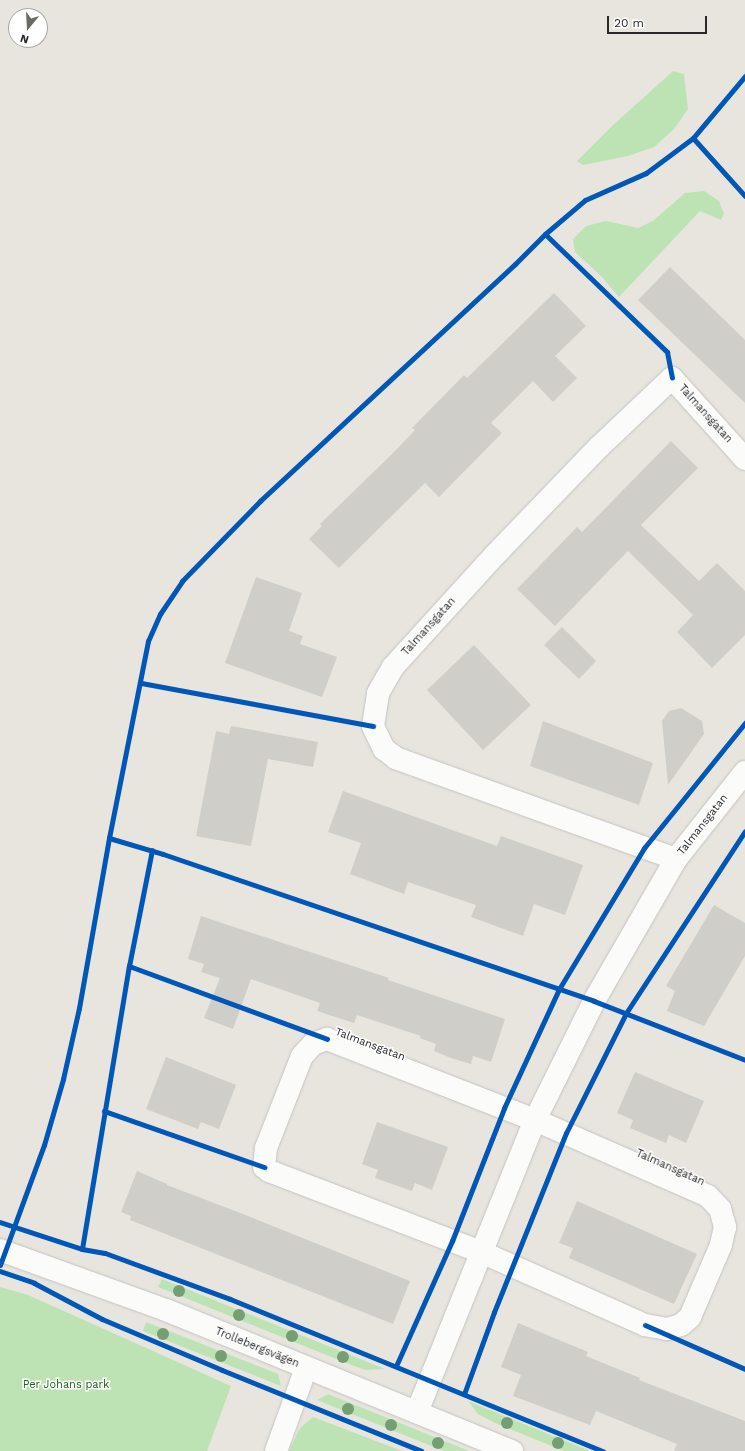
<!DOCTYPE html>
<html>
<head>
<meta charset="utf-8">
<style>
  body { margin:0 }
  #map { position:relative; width:745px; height:1451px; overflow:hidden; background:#e7e5dd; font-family:"Work Sans",sans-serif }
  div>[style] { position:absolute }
  .green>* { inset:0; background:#bde3b5 }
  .building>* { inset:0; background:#d0cec8 }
  .roads { filter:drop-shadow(0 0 1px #c4c3c3) drop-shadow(0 0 1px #c4c3c3) }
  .minor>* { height:22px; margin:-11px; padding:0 11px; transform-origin:11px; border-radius:11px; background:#fbfbfa }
  .cycleway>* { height:5px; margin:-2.5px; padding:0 2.5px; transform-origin:2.5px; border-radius:2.5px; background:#0057b8 }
  .trees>* { width:12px; height:12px; margin:-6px; border-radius:50%; background:#769e73 }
  span { translate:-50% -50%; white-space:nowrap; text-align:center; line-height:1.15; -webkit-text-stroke:3px #fff; paint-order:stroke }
  .street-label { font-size:11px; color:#282828 }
  .park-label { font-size:11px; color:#19641d }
  .north { position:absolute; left:8px; top:8px; width:40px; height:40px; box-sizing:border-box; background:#fff; border:1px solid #a9a9a9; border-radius:50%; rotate:198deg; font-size:11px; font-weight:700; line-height:16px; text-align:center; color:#282828 }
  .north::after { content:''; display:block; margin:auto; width:14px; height:18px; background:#6b6a67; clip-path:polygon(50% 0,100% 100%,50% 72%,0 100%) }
  .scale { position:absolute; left:607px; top:16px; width:100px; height:18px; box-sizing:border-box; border:2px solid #282828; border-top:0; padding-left:5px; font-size:12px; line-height:14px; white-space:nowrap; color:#282828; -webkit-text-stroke:3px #fff; paint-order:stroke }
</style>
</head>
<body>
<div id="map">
  <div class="green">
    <div style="clip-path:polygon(673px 71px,684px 74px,688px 109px,674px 129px,654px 147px,628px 156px,583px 165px,577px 161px,611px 127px)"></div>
    <div style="clip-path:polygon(704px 191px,719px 201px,724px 214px,721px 220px,700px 211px,619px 297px,602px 277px,575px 252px,573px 239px,586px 226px,606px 221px,638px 228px,653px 221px,685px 193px)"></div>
    <div style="clip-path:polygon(162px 1279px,385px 1369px,366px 1370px,354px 1366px,158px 1287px)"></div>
    <div style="clip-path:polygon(0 1287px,28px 1295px,231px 1386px,207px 1451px,0 1451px)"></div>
    <div style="clip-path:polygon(146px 1322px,278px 1374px,281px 1386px,143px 1331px)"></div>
    <div style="clip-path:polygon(328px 1394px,469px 1451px,444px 1451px,317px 1400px)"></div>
    <div style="clip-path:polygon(468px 1401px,590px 1451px,564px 1451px,495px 1423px,478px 1414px)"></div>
    <div style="clip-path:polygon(313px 1417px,355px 1433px,402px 1451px,289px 1451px,300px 1428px)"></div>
  </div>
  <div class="building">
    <div style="clip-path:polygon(670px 267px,745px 340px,745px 403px,638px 300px)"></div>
    <div style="clip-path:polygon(554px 293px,586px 326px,555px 356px,577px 378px,553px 402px,533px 381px,491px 423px,502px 433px,439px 497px,425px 483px,339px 568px,309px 539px,322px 526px,320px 524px,394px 452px,415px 430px,412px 428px,464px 375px,467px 378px)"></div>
    <div style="clip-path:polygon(671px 441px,698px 468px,641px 525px,699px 581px,717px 563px,745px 591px,745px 635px,712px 668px,677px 632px,693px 615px,628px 551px,555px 626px,517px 589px,577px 527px,582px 532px)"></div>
    <div style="clip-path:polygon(256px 577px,302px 593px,289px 631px,303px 636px,300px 644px,337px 657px,322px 697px,225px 663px)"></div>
    <div style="clip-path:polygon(562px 627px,596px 661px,579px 679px,544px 645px)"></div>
    <div style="clip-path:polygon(474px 645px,531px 705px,483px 750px,427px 690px)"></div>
    <div style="clip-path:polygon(681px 708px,702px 721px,704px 734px,668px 785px,662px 721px,669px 711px)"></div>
    <div style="clip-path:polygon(543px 721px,653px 763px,639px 805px,530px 766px)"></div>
    <div style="clip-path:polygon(231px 726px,318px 742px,313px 767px,268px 759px,251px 846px,196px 836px,216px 731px,229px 734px)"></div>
    <div style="clip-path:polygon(343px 791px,497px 846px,501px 836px,583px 865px,565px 915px,534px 904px,523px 936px,471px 917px,476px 905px,408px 882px,404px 894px,350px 874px,361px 843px,328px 832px)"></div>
    <div style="clip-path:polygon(714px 905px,745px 923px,745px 956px,704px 1026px,667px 1011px,675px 991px,666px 986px)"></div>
    <div style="clip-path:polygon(201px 916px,389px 978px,388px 980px,505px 1019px,491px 1062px,473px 1056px,471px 1064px,451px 1058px,434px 1051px,436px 1044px,420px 1038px,421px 1036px,357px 1015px,354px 1023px,317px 1011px,320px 1003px,251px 979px,233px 1029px,204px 1018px,220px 978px,201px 972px,204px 964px,188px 959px)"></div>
    <div style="clip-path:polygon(166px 1057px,236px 1085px,219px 1129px,201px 1122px,198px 1129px,146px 1109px)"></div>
    <div style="clip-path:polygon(635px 1072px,704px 1101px,686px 1143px,669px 1135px,666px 1143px,630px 1128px,633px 1120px,617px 1113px)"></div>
    <div style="clip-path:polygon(377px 1122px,448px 1147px,432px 1190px,415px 1183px,412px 1191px,375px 1178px,378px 1170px,362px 1164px)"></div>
    <div style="clip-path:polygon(137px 1171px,167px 1184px,167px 1185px,243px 1214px,410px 1281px,393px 1324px,130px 1220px,131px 1216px,121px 1212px)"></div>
    <div style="clip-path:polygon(577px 1201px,697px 1254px,674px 1304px,569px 1258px,573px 1248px,559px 1243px)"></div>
    <div style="clip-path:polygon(518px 1323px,588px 1352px,586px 1356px,640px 1378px,639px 1380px,745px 1421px,745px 1451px,674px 1451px,677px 1444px,596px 1411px,590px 1425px,513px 1396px,521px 1375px,501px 1367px)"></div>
  </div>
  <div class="roads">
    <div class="minor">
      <div style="left:676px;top:859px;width:298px;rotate:-160.2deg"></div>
      <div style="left:396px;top:758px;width:15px;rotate:-143deg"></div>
      <div style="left:384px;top:749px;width:25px;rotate:-116deg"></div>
      <div style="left:373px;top:726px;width:33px;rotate:-81deg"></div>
      <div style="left:378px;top:693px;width:30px;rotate:-60deg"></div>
      <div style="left:393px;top:667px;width:151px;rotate:-47.7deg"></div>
      <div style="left:495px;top:555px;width:150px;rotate:-46.1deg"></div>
      <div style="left:599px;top:447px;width:100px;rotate:-43.4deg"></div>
      <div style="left:672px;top:378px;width:109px;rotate:48deg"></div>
      <div style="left:327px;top:1039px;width:223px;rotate:21.3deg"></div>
      <div style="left:535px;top:1120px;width:189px;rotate:23.7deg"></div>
      <div style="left:708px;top:1196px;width:18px;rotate:47deg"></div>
      <div style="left:720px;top:1209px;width:19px;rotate:74deg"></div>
      <div style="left:725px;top:1227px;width:18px;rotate:103deg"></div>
      <div style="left:721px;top:1245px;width:78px;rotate:113.3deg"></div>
      <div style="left:690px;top:1317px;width:12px;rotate:138deg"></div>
      <div style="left:681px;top:1325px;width:15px;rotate:164deg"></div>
      <div style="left:667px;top:1329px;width:22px;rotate:-170deg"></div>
      <div style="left:645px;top:1325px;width:180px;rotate:-156deg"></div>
      <div style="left:481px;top:1252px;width:227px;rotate:-159.1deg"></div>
      <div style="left:269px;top:1171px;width:6px;rotate:-141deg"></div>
      <div style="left:264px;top:1167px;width:19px;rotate:-84deg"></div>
      <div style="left:266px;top:1148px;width:99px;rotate:-68.6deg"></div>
      <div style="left:302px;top:1056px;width:16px;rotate:-47deg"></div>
      <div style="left:313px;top:1044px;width:15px;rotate:-20deg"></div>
      <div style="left:0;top:1250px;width:177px;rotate:19.9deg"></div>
      <div style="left:166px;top:1310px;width:374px;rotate:22.2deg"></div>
      <div style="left:417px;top:1412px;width:315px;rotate:-68deg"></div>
      <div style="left:535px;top:1120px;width:133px;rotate:-63.6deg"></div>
      <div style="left:594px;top:1001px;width:164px;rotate:-60deg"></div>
      <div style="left:676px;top:859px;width:111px;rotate:-51.6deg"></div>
      <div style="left:276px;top:1451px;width:88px;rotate:-70.1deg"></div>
    </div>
  </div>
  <div class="cycleway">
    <div style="left:693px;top:138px;width:78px;rotate:48.1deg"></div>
    <div style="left:545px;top:234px;width:170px;rotate:44deg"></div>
    <div style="left:667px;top:352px;width:26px;rotate:79deg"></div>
    <div style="left:141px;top:683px;width:236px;rotate:10.5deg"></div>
    <div style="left:109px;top:838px;width:56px;rotate:16.5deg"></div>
    <div style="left:163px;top:854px;width:455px;rotate:18.8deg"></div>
    <div style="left:594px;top:1001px;width:162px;rotate:21.3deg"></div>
    <div style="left:129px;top:966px;width:211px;rotate:20.2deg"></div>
    <div style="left:104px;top:1111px;width:170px;rotate:19.3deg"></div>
    <div style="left:0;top:1222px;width:86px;rotate:18.2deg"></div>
    <div style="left:82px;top:1249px;width:23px;rotate:10deg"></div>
    <div style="left:105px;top:1253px;width:133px;rotate:20.2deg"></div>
    <div style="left:230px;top:1299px;width:403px;rotate:22.2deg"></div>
    <div style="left:82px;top:1249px;width:287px;rotate:-80.6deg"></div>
    <div style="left:129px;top:966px;width:118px;rotate:-78.8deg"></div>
    <div style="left:0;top:1265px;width:128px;rotate:-69.9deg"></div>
    <div style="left:44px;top:1145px;width:69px;rotate:-73.9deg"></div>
    <div style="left:63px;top:1079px;width:73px;rotate:-77.3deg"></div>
    <div style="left:79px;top:1008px;width:173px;rotate:-80deg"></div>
    <div style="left:109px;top:838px;width:201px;rotate:-78.8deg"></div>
    <div style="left:148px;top:641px;width:30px;rotate:-66deg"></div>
    <div style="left:160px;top:614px;width:40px;rotate:-56deg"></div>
    <div style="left:182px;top:581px;width:112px;rotate:-45.7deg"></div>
    <div style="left:260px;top:501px;width:348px;rotate:-42.9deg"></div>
    <div style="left:515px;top:264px;width:42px;rotate:-45deg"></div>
    <div style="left:545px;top:234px;width:52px;rotate:-40.4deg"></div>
    <div style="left:585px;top:200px;width:67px;rotate:-23.9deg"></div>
    <div style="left:646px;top:173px;width:59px;rotate:-36.7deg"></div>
    <div style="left:693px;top:138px;width:81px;rotate:-50deg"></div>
    <div style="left:0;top:1271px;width:36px;rotate:19deg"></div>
    <div style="left:34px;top:1283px;width:77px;rotate:27.9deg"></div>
    <div style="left:102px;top:1319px;width:130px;rotate:23deg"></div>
    <div style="left:222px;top:1370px;width:215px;rotate:22.1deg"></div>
    <div style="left:645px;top:1325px;width:109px;rotate:23.7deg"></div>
    <div style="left:396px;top:1366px;width:137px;rotate:-65.9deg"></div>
    <div style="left:452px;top:1241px;width:143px;rotate:-68.6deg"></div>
    <div style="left:504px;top:1108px;width:131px;rotate:-65.2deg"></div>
    <div style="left:559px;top:989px;width:165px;rotate:-58.9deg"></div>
    <div style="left:644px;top:848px;width:161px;rotate:-51.1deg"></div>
    <div style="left:464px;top:1394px;width:87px;rotate:-69.9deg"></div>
    <div style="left:494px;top:1312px;width:193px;rotate:-68.1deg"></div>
    <div style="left:566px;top:1133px;width:134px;rotate:-63.4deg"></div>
    <div style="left:626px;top:1013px;width:217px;rotate:-56.8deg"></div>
  </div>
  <div class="trees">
    <div style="left:179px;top:1291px"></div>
    <div style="left:239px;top:1315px"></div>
    <div style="left:163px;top:1334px"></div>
    <div style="left:292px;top:1336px"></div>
    <div style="left:221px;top:1356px"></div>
    <div style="left:343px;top:1357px"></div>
    <div style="left:348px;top:1409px"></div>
    <div style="left:507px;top:1423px"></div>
    <div style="left:391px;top:1425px"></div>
    <div style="left:438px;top:1443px"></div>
    <div style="left:558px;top:1443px"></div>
  </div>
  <div class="street-label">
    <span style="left:705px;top:414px;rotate:48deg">Talmansgatan</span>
    <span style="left:429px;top:627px;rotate:-48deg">Talmansgatan</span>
    <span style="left:703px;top:825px;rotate:-52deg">Talmansgatan</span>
    <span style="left:370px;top:1045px;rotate:21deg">Talmansgatan</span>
    <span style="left:670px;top:1168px;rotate:24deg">Talmansgatan</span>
    <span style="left:257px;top:1348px;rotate:22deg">Trollebergsvägen</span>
  </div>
  <div class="park-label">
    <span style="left:66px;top:1385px">Per Johans park</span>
  </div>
  <div class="north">N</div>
  <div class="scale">20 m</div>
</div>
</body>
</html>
